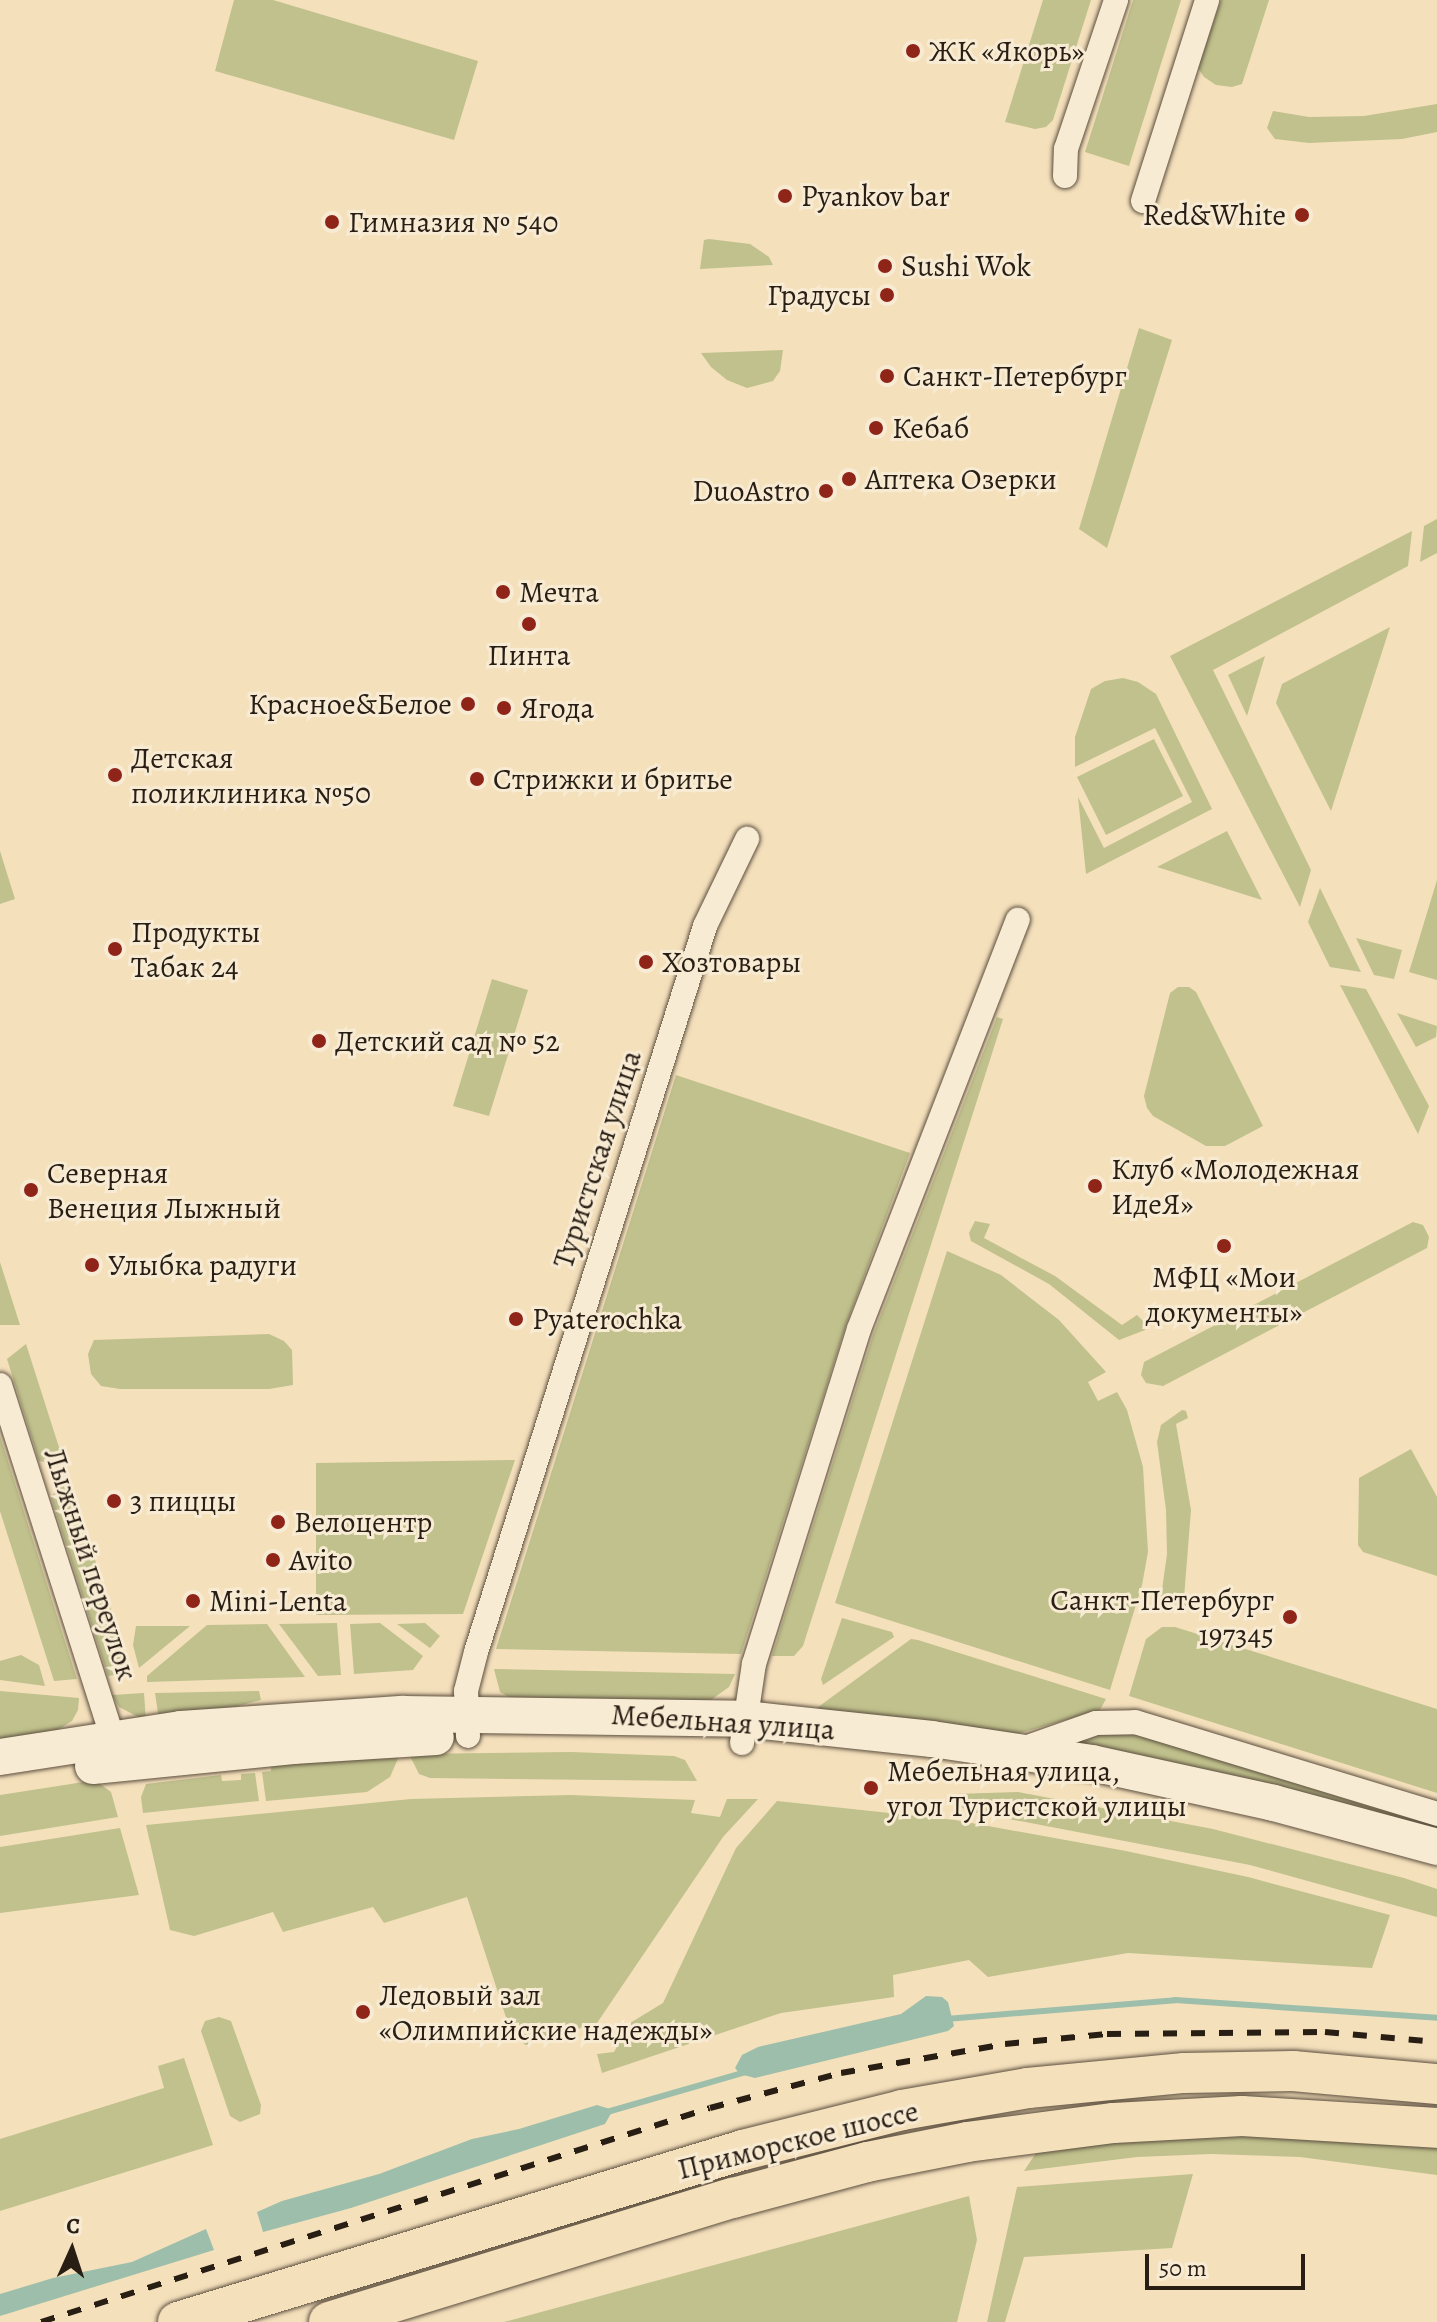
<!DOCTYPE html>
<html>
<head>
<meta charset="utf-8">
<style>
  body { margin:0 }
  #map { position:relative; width:1437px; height:2322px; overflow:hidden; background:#f5e0bc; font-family:Alegreya,serif }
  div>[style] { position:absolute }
  .green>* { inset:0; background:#c0c18d }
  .water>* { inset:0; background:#9dbeaa }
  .stream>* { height:6px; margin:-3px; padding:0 3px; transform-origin:3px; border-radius:3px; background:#9dbeaa }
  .roads { filter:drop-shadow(0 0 2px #5b4e3e) drop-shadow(0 0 2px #5b4e3e) }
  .street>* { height:24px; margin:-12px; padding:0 12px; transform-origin:12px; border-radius:12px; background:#f8ebd3 }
  .secondary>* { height:36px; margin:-18px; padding:0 18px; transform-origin:18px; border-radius:18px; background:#f8ebd3 }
  .primary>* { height:40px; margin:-20px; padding:0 20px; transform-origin:20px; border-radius:20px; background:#f5e0bc }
  .rail>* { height:6px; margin-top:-3px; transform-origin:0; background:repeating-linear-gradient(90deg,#281e14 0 14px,transparent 0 28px) }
  .dots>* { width:22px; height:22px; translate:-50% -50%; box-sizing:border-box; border:4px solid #f8ebd3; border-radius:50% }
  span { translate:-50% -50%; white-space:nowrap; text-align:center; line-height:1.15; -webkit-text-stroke:6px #f8ebd3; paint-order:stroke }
  .poi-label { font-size:30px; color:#281e14 }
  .left { translate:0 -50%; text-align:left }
  .right { translate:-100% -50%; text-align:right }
  .street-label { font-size:30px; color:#281e14 }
  .north { position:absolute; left:32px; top:2210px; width:80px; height:80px; -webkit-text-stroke:6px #f8ebd3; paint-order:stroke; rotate:3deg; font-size:22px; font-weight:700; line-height:32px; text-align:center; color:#281e14 }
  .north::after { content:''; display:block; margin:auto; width:28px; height:36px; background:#281e14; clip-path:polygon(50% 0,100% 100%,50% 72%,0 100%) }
  .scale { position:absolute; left:1145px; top:2254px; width:160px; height:36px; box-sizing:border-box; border:4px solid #281e14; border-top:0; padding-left:10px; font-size:24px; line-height:28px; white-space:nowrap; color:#281e14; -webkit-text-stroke:6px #f8ebd3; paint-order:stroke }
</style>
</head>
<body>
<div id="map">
  <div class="green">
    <div style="clip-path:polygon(234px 0,273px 0,478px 61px,454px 140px,215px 71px)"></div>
    <div style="clip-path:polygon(1043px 0,1091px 0,1053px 120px,1046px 127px,1035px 129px,1005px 122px)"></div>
    <div style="clip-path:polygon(1133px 0,1181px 0,1129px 166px,1085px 152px)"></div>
    <div style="clip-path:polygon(1221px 0,1269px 0,1242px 84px,1232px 87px,1216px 85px,1204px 77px,1198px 68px)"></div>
    <div style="clip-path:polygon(1437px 104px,1437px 132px,1402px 139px,1309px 143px,1275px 139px,1267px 128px,1273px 111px,1309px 117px,1364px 116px)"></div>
    <div style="clip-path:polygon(709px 239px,750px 244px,769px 257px,773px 265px,700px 269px,704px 240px)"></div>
    <div style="clip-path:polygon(1139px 328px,1172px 340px,1107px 548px,1079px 529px)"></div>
    <div style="clip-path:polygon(783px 350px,780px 371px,773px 381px,747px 388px,727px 380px,711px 367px,701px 353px)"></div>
    <div style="clip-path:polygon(1437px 519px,1437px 553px,1420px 562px,1424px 526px)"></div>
    <div style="clip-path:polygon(1412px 531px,1408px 566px,1213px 670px,1311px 870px,1300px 907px,1170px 656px)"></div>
    <div style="clip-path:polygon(1390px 627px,1331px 811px,1276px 703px,1282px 684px)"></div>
    <div style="clip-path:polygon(1265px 656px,1247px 716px,1228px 675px)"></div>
    <div style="clip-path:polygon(1123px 678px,1138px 682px,1156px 694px,1212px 809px,1086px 874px,1078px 797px,1104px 848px,1192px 802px,1155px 728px,1075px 767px,1075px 737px,1091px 689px,1105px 681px)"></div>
    <div style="clip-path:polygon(1154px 739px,1183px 796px,1106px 835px,1077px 777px)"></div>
    <div style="clip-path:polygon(1227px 831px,1262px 900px,1157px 867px)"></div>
    <div style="clip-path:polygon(0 851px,15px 899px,0 904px)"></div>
    <div style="clip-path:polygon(1437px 880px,1437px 980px,1409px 972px)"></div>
    <div style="clip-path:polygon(1320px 888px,1361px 972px,1330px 967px,1308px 922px)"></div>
    <div style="clip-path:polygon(1356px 938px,1402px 950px,1394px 979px,1374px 975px)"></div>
    <div style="clip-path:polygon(492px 979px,528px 990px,489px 1116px,453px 1106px)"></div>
    <div style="clip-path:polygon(1340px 985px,1366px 989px,1429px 1106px,1418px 1134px)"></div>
    <div style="clip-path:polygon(1178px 987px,1189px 987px,1196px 992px,1263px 1126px,1225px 1146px,1206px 1146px,1153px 1116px,1147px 1108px,1144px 1096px,1170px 993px)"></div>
    <div style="clip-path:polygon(1397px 1013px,1437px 1026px,1436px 1037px,1416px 1047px)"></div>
    <div style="clip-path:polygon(997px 1017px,1003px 1019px,803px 1646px,794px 1656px,772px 1656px,873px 1335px)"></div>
    <div style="clip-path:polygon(676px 1075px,910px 1153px,846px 1325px,741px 1654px,496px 1649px)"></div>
    <div style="clip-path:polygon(975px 1221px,990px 1224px,984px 1238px,1055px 1276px,1122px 1325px,1137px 1315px,1145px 1323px,1145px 1330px,1119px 1340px,1049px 1284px,971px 1241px,969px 1233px)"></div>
    <div style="clip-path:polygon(1413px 1222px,1423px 1225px,1429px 1237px,1427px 1248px,1163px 1386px,1146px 1383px,1141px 1375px,1144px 1362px)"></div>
    <div style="clip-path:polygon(947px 1251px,1001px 1275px,1059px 1320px,1106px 1372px,1088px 1382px,1098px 1401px,1117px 1392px,1127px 1410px,1143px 1467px,1148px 1552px,1142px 1585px,1110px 1690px,835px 1603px)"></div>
    <div style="clip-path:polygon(0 1262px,20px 1325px,0 1325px)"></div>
    <div style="clip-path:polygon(269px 1334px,284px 1341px,292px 1350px,293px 1385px,269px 1389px,120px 1389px,101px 1386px,91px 1374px,88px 1354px,94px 1340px)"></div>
    <div style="clip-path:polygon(26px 1344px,65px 1466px,39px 1461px,7px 1359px)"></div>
    <div style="clip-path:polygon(1182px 1410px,1186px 1411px,1188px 1418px,1176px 1424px,1191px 1510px,1184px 1598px,1199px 1601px,1183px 1607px,1161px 1597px,1167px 1554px,1166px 1510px,1157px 1442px,1161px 1425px)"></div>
    <div style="clip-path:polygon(0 1436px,77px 1679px,54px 1681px,0 1511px)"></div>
    <div style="clip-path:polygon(1411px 1449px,1437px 1497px,1437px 1576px,1363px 1552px,1358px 1545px,1359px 1478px)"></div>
    <div style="clip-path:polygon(515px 1460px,463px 1614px,316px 1615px,316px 1463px)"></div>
    <div style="clip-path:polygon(71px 1485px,129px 1665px,123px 1674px,108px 1676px,51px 1497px,60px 1486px)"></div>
    <div style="clip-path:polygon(842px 1618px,892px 1632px,894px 1637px,823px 1685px,821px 1679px)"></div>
    <div style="clip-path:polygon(337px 1623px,341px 1675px,318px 1676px,279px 1624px)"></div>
    <div style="clip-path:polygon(380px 1623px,423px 1656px,413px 1670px,354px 1674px,350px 1624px)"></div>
    <div style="clip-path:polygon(425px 1623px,440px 1636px,430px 1648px,397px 1624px)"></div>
    <div style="clip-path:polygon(267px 1624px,305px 1677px,147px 1682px,147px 1676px,207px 1625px)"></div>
    <div style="clip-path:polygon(136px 1626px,190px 1626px,139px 1668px,133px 1645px)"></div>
    <div style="clip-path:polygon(1162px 1627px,1175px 1627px,1437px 1709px,1437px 1793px,1129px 1696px,1146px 1639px)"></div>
    <div style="clip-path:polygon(911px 1639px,918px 1640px,1106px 1699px,1100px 1710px,1010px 1736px,810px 1713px)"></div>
    <div style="clip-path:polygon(21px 1655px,39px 1665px,45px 1686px,0 1680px,0 1661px)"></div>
    <div style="clip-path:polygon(494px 1669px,735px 1674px,729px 1687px,708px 1702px,513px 1699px,500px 1692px)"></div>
    <div style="clip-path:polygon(0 1691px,79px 1698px,78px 1710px,72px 1721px,53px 1733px,0 1743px)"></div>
    <div style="clip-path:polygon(259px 1691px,261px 1700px,204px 1715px,159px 1720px,155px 1693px)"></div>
    <div style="clip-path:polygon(144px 1693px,146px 1721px,119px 1707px,112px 1695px)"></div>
    <div style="clip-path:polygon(1137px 1733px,1437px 1828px,1437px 1834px,1077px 1745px,1100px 1734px)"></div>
    <div style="clip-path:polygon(572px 1752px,674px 1756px,685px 1760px,697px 1781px,430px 1778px,419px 1774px,409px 1754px)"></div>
    <div style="clip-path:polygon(400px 1754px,390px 1777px,367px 1792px,266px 1801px,262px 1772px,271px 1771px,271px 1761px)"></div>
    <div style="clip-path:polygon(255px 1773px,259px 1801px,143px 1813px,141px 1797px,146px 1784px,221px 1775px,222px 1781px,241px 1780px,241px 1774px)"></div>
    <div style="clip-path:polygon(90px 1781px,99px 1783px,111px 1792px,118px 1817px,0 1836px,0 1795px)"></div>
    <div style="clip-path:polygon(1018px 1792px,1213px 1829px,1404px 1878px,1437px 1889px,1437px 1917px,1250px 1865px,967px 1811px,956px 1803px,954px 1794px)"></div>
    <div style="clip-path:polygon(571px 1795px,695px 1800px,691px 1813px,720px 1817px,727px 1799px,758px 1799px,723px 1837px,597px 2023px,526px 2045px,512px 2036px,467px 1897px,384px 1923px,373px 1907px,283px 1932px,273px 1912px,194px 1936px,170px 1930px,146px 1825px,411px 1799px)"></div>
    <div style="clip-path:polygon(777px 1801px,955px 1820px,1126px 1851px,1248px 1877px,1390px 1915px,1372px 1968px,1128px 1953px,988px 1977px,969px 1960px,893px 1975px,894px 1997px,781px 2013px,602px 2073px,597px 2054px,614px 2052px,630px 2023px,663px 2003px,736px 1848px)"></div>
    <div style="clip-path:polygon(120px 1828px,139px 1895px,0 1913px,0 1847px)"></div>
    <div style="clip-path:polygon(219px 2017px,231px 2021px,261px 2105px,260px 2114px,240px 2122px,230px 2116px,201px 2031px,205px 2021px)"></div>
    <div style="clip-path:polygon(184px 2058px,213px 2145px,0 2211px,0 2139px,164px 2088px,158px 2066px)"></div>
    <div style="clip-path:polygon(1274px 2134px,1437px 2148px,1437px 2175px,1300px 2157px,1211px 2154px,1137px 2157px,1024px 2171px,1036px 2153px,1114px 2141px)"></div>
    <div style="clip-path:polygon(1193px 2174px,1172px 2248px,1024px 2257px,1005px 2322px,987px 2322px,1017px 2187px)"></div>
    <div style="clip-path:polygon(969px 2196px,977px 2240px,957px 2322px,504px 2322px)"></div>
  </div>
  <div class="water">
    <div style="clip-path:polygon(926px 1996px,942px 1997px,948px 2002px,954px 2026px,948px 2031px,755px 2078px,740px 2074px,735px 2068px,742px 2055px,758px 2047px,901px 2014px)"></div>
    <div style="clip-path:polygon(597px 2105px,613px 2110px,605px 2124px,351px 2208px,263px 2232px,257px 2212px,282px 2201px,379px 2174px,472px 2139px,519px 2129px)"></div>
    <div style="clip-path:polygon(206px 2229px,214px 2250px,0 2316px,0 2294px,53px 2278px,132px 2262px)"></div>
  </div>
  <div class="stream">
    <div style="left:946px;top:2019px;width:230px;rotate:-4.7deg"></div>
    <div style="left:1175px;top:2000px;width:263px;rotate:3.9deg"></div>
    <div style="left:607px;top:2112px;width:145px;rotate:-16.1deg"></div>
  </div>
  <div class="roads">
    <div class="street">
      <div style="left:1065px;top:176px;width:27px;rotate:-88deg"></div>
      <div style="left:1066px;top:149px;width:157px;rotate:-71.4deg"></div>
      <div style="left:1143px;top:201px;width:211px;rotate:-72.3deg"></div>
      <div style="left:0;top:1385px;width:385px;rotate:72.3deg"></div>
      <div style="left:468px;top:1736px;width:45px;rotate:-92.5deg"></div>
      <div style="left:466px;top:1691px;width:40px;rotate:-75.6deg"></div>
      <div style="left:476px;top:1652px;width:761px;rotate:-72.49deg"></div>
      <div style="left:705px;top:926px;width:97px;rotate:-64.2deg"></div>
      <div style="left:742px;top:1743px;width:80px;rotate:-81.4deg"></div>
      <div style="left:754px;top:1664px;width:351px;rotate:-72.6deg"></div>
      <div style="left:859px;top:1329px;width:439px;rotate:-68.8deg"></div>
      <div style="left:1022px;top:1749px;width:78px;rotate:-19.4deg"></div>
      <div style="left:1096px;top:1723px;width:39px;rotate:-1deg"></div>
      <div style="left:1135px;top:1722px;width:316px;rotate:16.9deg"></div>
    </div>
    <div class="secondary">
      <div style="left:0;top:1757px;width:183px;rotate:-8.8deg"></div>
      <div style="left:181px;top:1729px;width:223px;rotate:-3.9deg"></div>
      <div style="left:403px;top:1714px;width:342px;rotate:0.8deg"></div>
      <div style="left:745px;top:1719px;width:188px;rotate:6.1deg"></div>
      <div style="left:932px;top:1739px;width:162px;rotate:8.5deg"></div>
      <div style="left:1092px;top:1763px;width:186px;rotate:12.4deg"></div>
      <div style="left:1274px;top:1803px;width:169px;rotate:15.1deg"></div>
      <div style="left:93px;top:1766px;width:201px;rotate:-5.7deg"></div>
      <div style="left:293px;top:1746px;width:143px;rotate:-3.6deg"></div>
    </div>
    <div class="primary">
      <div style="left:178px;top:2322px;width:591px;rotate:-16.93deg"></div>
      <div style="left:743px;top:2150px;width:164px;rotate:-14.1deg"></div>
      <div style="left:902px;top:2110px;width:128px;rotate:-9.9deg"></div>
      <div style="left:1028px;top:2088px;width:157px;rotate:-5.5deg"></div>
      <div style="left:1184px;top:2073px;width:109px;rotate:-1.1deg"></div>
      <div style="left:1293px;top:2071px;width:145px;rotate:5.2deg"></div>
      <div style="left:329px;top:2322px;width:423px;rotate:-17.1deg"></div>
      <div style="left:733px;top:2198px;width:139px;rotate:-15deg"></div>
      <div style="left:867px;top:2162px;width:102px;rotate:-11.3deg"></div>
      <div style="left:967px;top:2142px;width:148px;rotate:-7.4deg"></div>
      <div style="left:1114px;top:2123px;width:128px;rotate:-3.1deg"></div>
      <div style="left:1242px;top:2116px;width:195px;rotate:3.5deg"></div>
    </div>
  </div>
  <div class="rail">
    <div style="left:41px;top:2322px;width:702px;rotate:-17.74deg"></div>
    <div style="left:710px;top:2108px;width:136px;rotate:-15deg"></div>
    <div style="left:841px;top:2073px;width:167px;rotate:-10deg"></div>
    <div style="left:1005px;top:2044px;width:102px;rotate:-5.6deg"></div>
    <div style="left:1107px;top:2034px;width:218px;rotate:-0.5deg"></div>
    <div style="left:1325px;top:2032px;width:112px;rotate:5.1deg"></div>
  </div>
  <div class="dots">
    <div style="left:913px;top:51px;background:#8f2418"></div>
    <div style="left:785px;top:196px;background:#8f2418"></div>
    <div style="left:1302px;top:215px;background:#8f2418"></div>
    <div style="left:332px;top:222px;background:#8f2418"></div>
    <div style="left:885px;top:266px;background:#8f2418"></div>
    <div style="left:887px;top:295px;background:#8f2418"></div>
    <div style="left:887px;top:376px;background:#8f2418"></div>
    <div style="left:876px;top:428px;background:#8f2418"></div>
    <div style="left:849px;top:479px;background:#8f2418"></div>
    <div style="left:826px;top:491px;background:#8f2418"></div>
    <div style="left:503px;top:592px;background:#8f2418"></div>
    <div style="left:529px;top:624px;background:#8f2418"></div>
    <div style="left:468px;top:704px;background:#8f2418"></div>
    <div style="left:504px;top:708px;background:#8f2418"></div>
    <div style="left:115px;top:775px;background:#8f2418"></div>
    <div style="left:477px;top:779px;background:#8f2418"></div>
    <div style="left:115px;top:949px;background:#8f2418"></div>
    <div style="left:646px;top:962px;background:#8f2418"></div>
    <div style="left:319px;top:1041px;background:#8f2418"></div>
    <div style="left:1095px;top:1186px;background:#8f2418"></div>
    <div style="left:31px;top:1190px;background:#8f2418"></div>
    <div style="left:1224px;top:1246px;background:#8f2418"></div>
    <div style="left:92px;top:1265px;background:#8f2418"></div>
    <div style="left:516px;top:1319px;background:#8f2418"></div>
    <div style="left:114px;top:1501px;background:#8f2418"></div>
    <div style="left:278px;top:1522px;background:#8f2418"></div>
    <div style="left:273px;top:1560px;background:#8f2418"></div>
    <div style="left:193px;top:1601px;background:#8f2418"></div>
    <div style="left:1290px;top:1617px;background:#8f2418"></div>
    <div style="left:871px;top:1788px;background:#8f2418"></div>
    <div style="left:363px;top:2012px;background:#8f2418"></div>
  </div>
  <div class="poi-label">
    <span class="left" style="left:929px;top:51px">ЖК «Якорь»</span>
    <span class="left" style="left:801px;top:196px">Pyankov bar</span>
    <span class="right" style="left:1286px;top:215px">Red&amp;White</span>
    <span class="left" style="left:348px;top:222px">Гимназия № 540</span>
    <span class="left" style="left:901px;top:266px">Sushi Wok</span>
    <span class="right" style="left:871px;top:295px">Градусы</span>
    <span class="left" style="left:903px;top:376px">Санкт-Петербург</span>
    <span class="left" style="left:892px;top:428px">Кебаб</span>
    <span class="left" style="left:865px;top:479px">Аптека Озерки</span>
    <span class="right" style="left:810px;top:491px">DuoAstro</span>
    <span class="left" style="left:519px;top:592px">Мечта</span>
    <span style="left:529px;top:655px">Пинта</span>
    <span class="right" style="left:452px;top:704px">Красное&amp;Белое</span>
    <span class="left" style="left:520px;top:708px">Ягода</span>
    <span class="left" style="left:131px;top:775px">Детская<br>поликлиника №50</span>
    <span class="left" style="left:493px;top:779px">Стрижки и бритье</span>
    <span class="left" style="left:131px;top:949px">Продукты<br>Табак 24</span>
    <span class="left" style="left:662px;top:962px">Хозтовары</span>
    <span class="left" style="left:335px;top:1041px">Детский сад № 52</span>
    <span class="left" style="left:1111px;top:1186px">Клуб «Молодежная<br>ИдеЯ»</span>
    <span class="left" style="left:47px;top:1190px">Северная<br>Венеция Лыжный</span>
    <span class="left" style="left:108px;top:1265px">Улыбка радуги</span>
    <span style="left:1224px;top:1294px">МФЦ «Мои<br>документы»</span>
    <span class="left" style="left:532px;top:1319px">Pyaterochka</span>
    <span class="left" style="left:130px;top:1501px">3 пиццы</span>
    <span class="left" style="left:294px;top:1522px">Велоцентр</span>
    <span class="left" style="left:289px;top:1560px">Avito</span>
    <span class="right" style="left:1274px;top:1617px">Санкт-Петербург<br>197345</span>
    <span class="left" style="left:209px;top:1601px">Mini-Lenta</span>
    <span class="left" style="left:887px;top:1788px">Мебельная улица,<br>угол Туристской улицы</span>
    <span class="left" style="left:379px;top:2012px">Ледовый зал<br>«Олимпийские надежды»</span>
  </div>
  <div class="street-label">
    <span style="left:597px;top:1159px;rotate:-72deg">Туристская улица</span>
    <span style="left:91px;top:1564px;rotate:72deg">Лыжный переулок</span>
    <span style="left:723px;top:1722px;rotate:4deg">Мебельная улица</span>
    <span style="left:798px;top:2140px;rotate:-14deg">Приморское шоссе</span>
  </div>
  <div class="north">С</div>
  <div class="scale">50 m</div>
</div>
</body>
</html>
